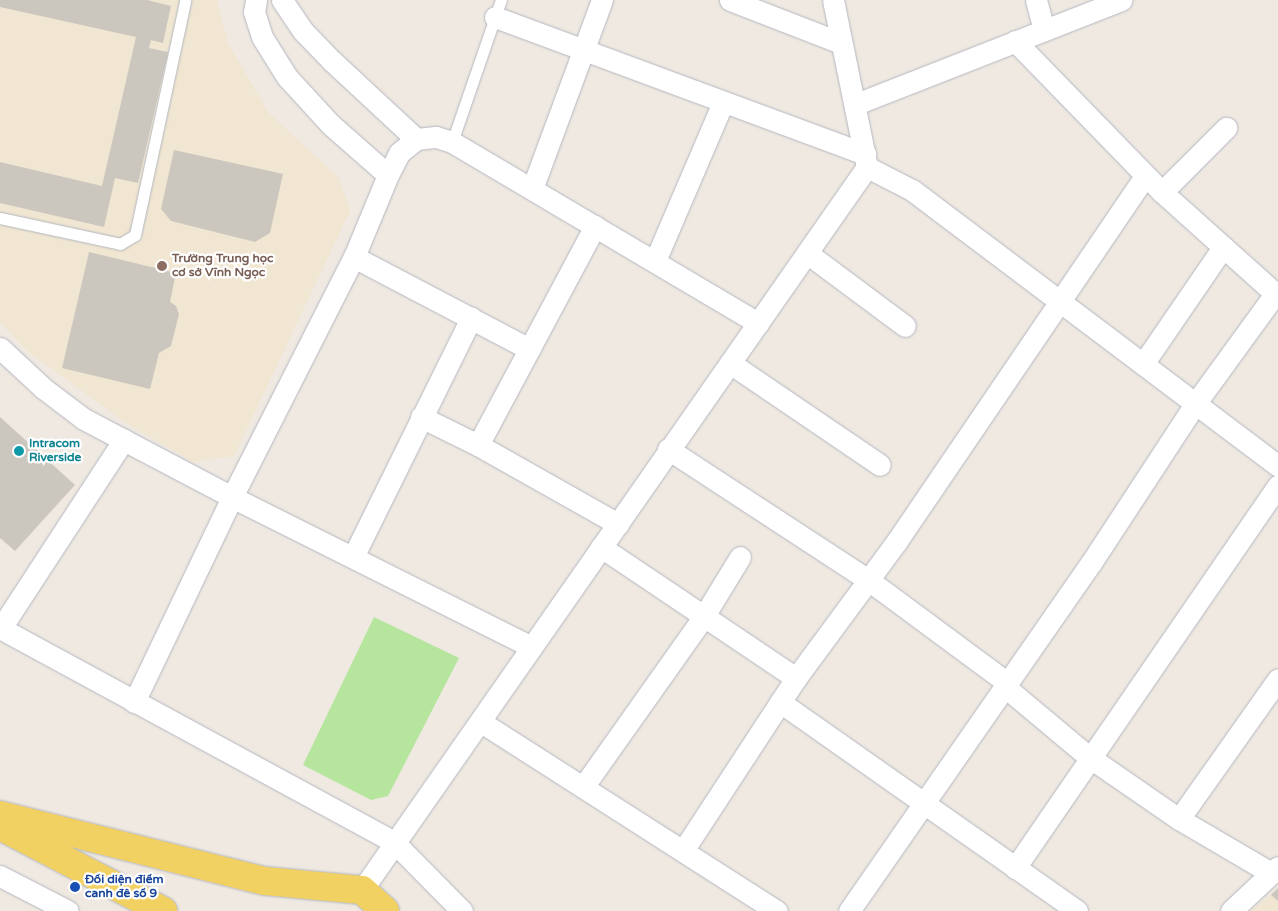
<!DOCTYPE html>
<html>
<head>
<meta charset="utf-8">
<style>
  body { margin:0 }
  #map { position:relative; width:1278px; height:911px; overflow:hidden; background:#efe9e1; font-family:"Varela Round",sans-serif }
  div>[style] { position:absolute }
  .education>* { inset:0; background:#f0e6d1 }
  .green>* { inset:0; background:#b6e59e }
  .building>* { inset:0; background:#cbc7bf }
  .roads { filter:drop-shadow(0 0 1px #b4b7c1) drop-shadow(0 0 1px #b4b7c1) }
  .service>* { height:11px; margin:-5.5px; padding:0 5.5px; transform-origin:5.5px; border-radius:5.5px; background:#fff }
  .minor>* { height:21px; margin:-10.5px; padding:0 10.5px; transform-origin:10.5px; border-radius:10.5px; background:#fff }
  .primary>* { height:28px; margin:-14px; padding:0 14px; transform-origin:14px; border-radius:14px; background:#f2d163 }
  .dots>* { width:14px; height:14px; translate:-50% -50%; box-sizing:border-box; border:2px solid #fff; border-radius:50% }
  span { translate:-50% -50%; white-space:nowrap; text-align:center; line-height:1.15; -webkit-text-stroke:4.5px #fff; paint-order:stroke }
  .education-label { font-size:12px; color:#785e54; font-weight:700 }
  .left { translate:0 -50%; text-align:left }
  .culture-label { font-size:12px; color:#0d838f; font-weight:700 }
  .transit-label { font-size:12px; color:#164399; font-weight:700 }
</style>
</head>
<body>
<div id="map">
  <div class="education">
    <div style="clip-path:polygon(0 0,217px 0,228px 43px,268px 112px,339px 178px,350px 211px,234px 456px,193px 462px,126px 423px,26px 350px,0 322px)"></div>
    <div style="clip-path:polygon(1278px 888px,1278px 911px,1250px 911px,1271px 895px)"></div>
  </div>
  <div class="green">
    <div style="clip-path:polygon(374px 617px,459px 658px,388px 796px,371px 800px,303px 765px)"></div>
  </div>
  <div class="building">
    <div style="clip-path:polygon(0 0,147px 0,171px 6px,163px 43px,151px 40px,149px 48px,168px 52px,138px 183px,115px 178px,104px 227px,0 203px,0 162px,102px 186px,136px 37px,0 7px)"></div>
    <div style="clip-path:polygon(174px 150px,283px 174px,270px 233px,255px 242px,171px 221px,161px 209px)"></div>
    <div style="clip-path:polygon(89px 252px,176px 273px,170px 302px,176px 306px,179px 314px,171px 346px,159px 353px,150px 389px,62px 368px)"></div>
    <div style="clip-path:polygon(0 417px,75px 485px,15px 551px,0 538px)"></div>
    <div style="clip-path:polygon(1278px 888px,1278px 901px,1271px 895px)"></div>
  </div>
  <div class="roads">
    <div class="service">
      <div style="left:452px;top:142px;width:150px;rotate:-71deg"></div>
      <div style="left:0;top:218px;width:123px;rotate:12.2deg"></div>
      <div style="left:120px;top:244px;width:17px;rotate:-31deg"></div>
      <div style="left:135px;top:235px;width:239px;rotate:-77.9deg"></div>
    </div>
    <div class="minor">
      <div style="left:256px;top:0;width:12px;rotate:99deg"></div>
      <div style="left:254px;top:12px;width:26px;rotate:72deg"></div>
      <div style="left:262px;top:37px;width:47px;rotate:58deg"></div>
      <div style="left:287px;top:77px;width:64px;rotate:47.5deg"></div>
      <div style="left:330px;top:124px;width:77px;rotate:41.3deg"></div>
      <div style="left:282px;top:0;width:37px;rotate:56deg"></div>
      <div style="left:303px;top:31px;width:42px;rotate:46deg"></div>
      <div style="left:332px;top:61px;width:115px;rotate:42.9deg"></div>
      <div style="left:730px;top:0;width:119px;rotate:21.2deg"></div>
      <div style="left:1036px;top:0;width:31px;rotate:75deg"></div>
      <div style="left:495px;top:17px;width:395px;rotate:20.3deg"></div>
      <div style="left:1015px;top:41px;width:211px;rotate:45.8deg"></div>
      <div style="left:1162px;top:192px;width:156px;rotate:41.9deg"></div>
      <div style="left:856px;top:104px;width:285px;rotate:-21.4deg"></div>
      <div style="left:867px;top:167px;width:51px;rotate:27.1deg"></div>
      <div style="left:912px;top:190px;width:458px;rotate:37deg"></div>
      <div style="left:532px;top:189px;width:202px;rotate:-69.7deg"></div>
      <div style="left:1162px;top:192px;width:91px;rotate:-45deg"></div>
      <div style="left:595px;top:226px;width:248px;rotate:118.1deg"></div>
      <div style="left:478px;top:445px;width:161px;rotate:29.4deg"></div>
      <div style="left:807px;top:253px;width:122px;rotate:36.7deg"></div>
      <div style="left:354px;top:257px;width:198px;rotate:27.7deg"></div>
      <div style="left:655px;top:261px;width:173px;rotate:-66.8deg"></div>
      <div style="left:0;top:348px;width:59px;rotate:42.9deg"></div>
      <div style="left:43px;top:388px;width:51px;rotate:37.1deg"></div>
      <div style="left:84px;top:419px;width:167px;rotate:27.8deg"></div>
      <div style="left:232px;top:497px;width:335px;rotate:26.6deg"></div>
      <div style="left:730px;top:363px;width:181px;rotate:34.2deg"></div>
      <div style="left:1143px;top:364px;width:142px;rotate:-55.6deg"></div>
      <div style="left:421px;top:417px;width:64px;rotate:26.2deg"></div>
      <div style="left:668px;top:449px;width:238px;rotate:33.2deg"></div>
      <div style="left:867px;top:579px;width:173px;rotate:36.5deg"></div>
      <div style="left:601px;top:547px;width:235px;rotate:33.9deg"></div>
      <div style="left:796px;top:678px;width:204px;rotate:123.2deg"></div>
      <div style="left:353px;top:557px;width:267px;rotate:-63.7deg"></div>
      <div style="left:0;top:628px;width:448px;rotate:28.5deg"></div>
      <div style="left:394px;top:842px;width:97px;rotate:45.4deg"></div>
      <div style="left:1px;top:628px;width:225px;rotate:-56.9deg"></div>
      <div style="left:796px;top:678px;width:170px;rotate:-53.6deg"></div>
      <div style="left:897px;top:541px;width:441px;rotate:-55.8deg"></div>
      <div style="left:1004px;top:686px;width:111px;rotate:39.9deg"></div>
      <div style="left:1089px;top:757px;width:109px;rotate:34.6deg"></div>
      <div style="left:1179px;top:819px;width:107px;rotate:30.4deg"></div>
      <div style="left:134px;top:702px;width:227px;rotate:-64.4deg"></div>
      <div style="left:232px;top:497px;width:269px;rotate:-63.1deg"></div>
      <div style="left:354px;top:257px;width:89px;rotate:-67.5deg"></div>
      <div style="left:388px;top:175px;width:25px;rotate:-63deg"></div>
      <div style="left:399px;top:153px;width:22px;rotate:-39deg"></div>
      <div style="left:416px;top:139px;width:20px;rotate:-6deg"></div>
      <div style="left:436px;top:137px;width:17px;rotate:17deg"></div>
      <div style="left:452px;top:142px;width:356px;rotate:30.6deg"></div>
      <div style="left:780px;top:702px;width:363px;rotate:35.1deg"></div>
      <div style="left:481px;top:722px;width:351px;rotate:32.6deg"></div>
      <div style="left:583px;top:787px;width:209px;rotate:-54.7deg"></div>
      <div style="left:704px;top:616px;width:69px;rotate:-58.6deg"></div>
      <div style="left:1179px;top:819px;width:171px;rotate:-54.7deg"></div>
      <div style="left:1015px;top:868px;width:464px;rotate:-55.5deg"></div>
      <div style="left:0;top:876px;width:76px;rotate:27.2deg"></div>
      <div style="left:362px;top:890px;width:882px;rotate:-55.07deg"></div>
      <div style="left:867px;top:167px;width:170px;rotate:-101.5deg"></div>
      <div style="left:849px;top:911px;width:424px;rotate:-55.2deg"></div>
      <div style="left:1091px;top:563px;width:190px;rotate:-56.8deg"></div>
      <div style="left:1195px;top:404px;width:136px;rotate:-54deg"></div>
      <div style="left:1231px;top:911px;width:64px;rotate:-43.1deg"></div>
    </div>
    <div class="primary">
      <div style="left:0;top:815px;width:273px;rotate:14deg"></div>
      <div style="left:265px;top:881px;width:97px;rotate:5.3deg"></div>
      <div style="left:362px;top:890px;width:31px;rotate:42deg"></div>
      <div style="left:0;top:826px;width:184px;rotate:27.5deg"></div>
    </div>
  </div>
  <div class="dots">
    <div style="left:162px;top:266px;background:#8d6e63"></div>
    <div style="left:19px;top:451px;background:#0f9aa8"></div>
    <div style="left:75px;top:887px;background:#1a4fb4"></div>
  </div>
  <div class="education-label">
    <span class="left" style="left:172px;top:266px">Trường Trung học<br>cơ sở Vĩnh Ngọc</span>
  </div>
  <div class="culture-label">
    <span class="left" style="left:29px;top:451px">Intracom<br>Riverside</span>
  </div>
  <div class="transit-label">
    <span class="left" style="left:85px;top:887px">Đối diện điếm<br>canh đê số 9</span>
  </div>
</div>
</body>
</html>
